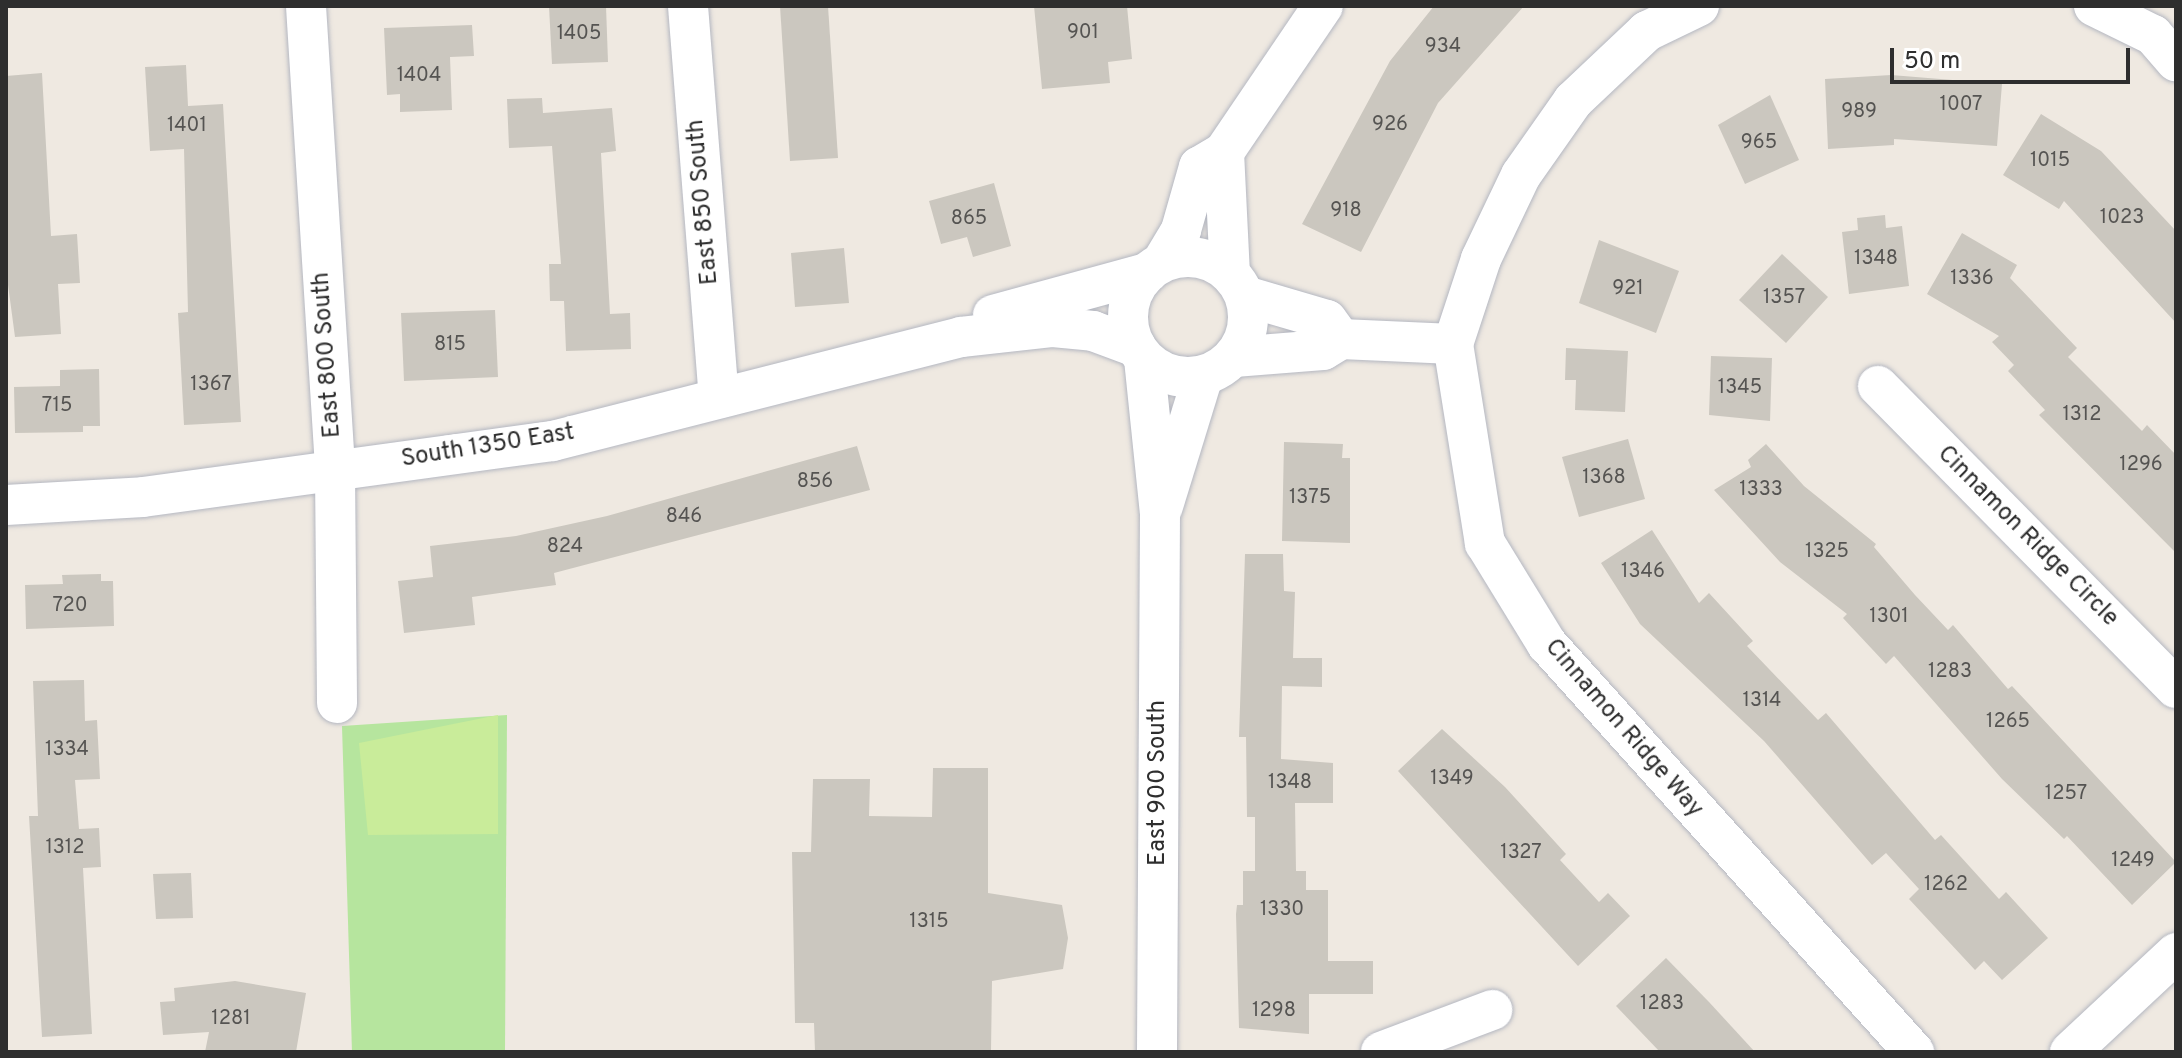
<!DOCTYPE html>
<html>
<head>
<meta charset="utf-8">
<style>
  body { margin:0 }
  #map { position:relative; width:2182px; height:1058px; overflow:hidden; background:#efe9e1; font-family:Overpass,sans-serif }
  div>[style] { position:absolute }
  .green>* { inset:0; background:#b6e59e }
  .pitch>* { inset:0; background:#c9ec9a }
  .building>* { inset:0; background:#cbc7bf }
  .roads { filter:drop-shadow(0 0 2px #b4b7c1) drop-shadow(0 0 2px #b4b7c1) }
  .minor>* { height:40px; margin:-20px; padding:0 20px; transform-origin:20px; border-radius:20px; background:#fff }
  .minor>.ring { margin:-20px; padding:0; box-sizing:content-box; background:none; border:40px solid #fff; border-radius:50% }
  span { translate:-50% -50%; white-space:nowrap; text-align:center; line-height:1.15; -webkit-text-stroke:8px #fff; paint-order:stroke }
  .number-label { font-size:20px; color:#555452 }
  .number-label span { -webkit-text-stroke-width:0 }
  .street-label { font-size:24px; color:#2e2e2e }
  .frame { position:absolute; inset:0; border:8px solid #2e2e2e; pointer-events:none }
  .scale { position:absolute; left:1890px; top:48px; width:240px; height:36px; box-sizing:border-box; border:4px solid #2e2e2e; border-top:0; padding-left:10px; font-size:24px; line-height:28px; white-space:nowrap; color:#2e2e2e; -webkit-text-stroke:6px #fff; paint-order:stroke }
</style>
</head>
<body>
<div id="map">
  <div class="green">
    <div style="clip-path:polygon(507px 715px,505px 1052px,352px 1052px,342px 726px)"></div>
  </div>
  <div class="pitch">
    <div style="clip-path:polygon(498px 715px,498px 834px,368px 835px,359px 743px)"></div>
  </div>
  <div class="building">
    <div style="clip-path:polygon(549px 6px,606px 6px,608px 62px,552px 64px)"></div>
    <div style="clip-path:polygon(780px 6px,828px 6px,838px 158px,790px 161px)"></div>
    <div style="clip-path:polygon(1034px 6px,1127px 6px,1132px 59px,1108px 62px,1110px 83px,1042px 89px)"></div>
    <div style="clip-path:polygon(1434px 6px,1524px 6px,1438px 103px,1361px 252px,1302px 224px,1390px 61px)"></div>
    <div style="clip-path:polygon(472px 25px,474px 56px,450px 57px,452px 110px,400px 112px,400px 94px,387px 95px,384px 28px)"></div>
    <div style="clip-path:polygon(186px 65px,188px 106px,223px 104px,241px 422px,184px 425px,178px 313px,188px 312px,184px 149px,150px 151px,145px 67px)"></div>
    <div style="clip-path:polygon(42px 73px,51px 236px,77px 234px,80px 283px,58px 284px,61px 334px,15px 337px,6px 270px,6px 76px)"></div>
    <div style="clip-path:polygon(1891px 75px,2002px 84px,1997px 146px,1894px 139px,1894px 145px,1828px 149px,1825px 79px)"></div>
    <div style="clip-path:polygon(1770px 95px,1799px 160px,1745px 184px,1718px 125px)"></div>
    <div style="clip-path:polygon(542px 98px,543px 113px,612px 108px,616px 151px,601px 153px,610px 314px,630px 313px,631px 349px,566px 351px,564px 301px,550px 301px,549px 264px,561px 264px,552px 146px,509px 148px,507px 99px)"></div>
    <div style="clip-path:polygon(2041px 114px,2101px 151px,2176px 231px,2176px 323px,2064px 201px,2059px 209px,2003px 175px)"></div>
    <div style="clip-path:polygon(994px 183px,1011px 246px,973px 257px,967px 237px,941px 244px,929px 201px)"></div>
    <div style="clip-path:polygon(1885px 215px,1886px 228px,1902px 226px,1909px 286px,1849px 294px,1842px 232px,1858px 230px,1857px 218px)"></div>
    <div style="clip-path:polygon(1962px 233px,2017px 265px,2010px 278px,2077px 348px,2068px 357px,2142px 431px,2147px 425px,2176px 455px,2176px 553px,2039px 415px,2045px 410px,2008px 371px,2014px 365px,1992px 342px,1999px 336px,1927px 294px)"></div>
    <div style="clip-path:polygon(1599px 240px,1679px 271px,1656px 333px,1579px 303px)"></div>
    <div style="clip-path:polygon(844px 248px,849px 303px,795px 307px,791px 253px)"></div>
    <div style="clip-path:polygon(1782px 254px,1828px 297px,1786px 343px,1739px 300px)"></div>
    <div style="clip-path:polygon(495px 310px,498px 377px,404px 381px,401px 313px)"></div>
    <div style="clip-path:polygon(1566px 348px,1628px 351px,1625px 412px,1575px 410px,1576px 380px,1565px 380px)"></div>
    <div style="clip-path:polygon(1711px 356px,1772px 358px,1770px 421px,1709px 415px)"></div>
    <div style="clip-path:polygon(99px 369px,100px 426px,83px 426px,83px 432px,15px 433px,14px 387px,60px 386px,60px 370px)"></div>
    <div style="clip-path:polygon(1628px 439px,1645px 499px,1579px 517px,1562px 457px)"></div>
    <div style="clip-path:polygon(1284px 442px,1343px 444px,1342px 458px,1350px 458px,1350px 543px,1282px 541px)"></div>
    <div style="clip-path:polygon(1766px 444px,1804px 486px,1876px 544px,1874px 547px,1915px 595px,1948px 630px,1953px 625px,2008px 689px,2012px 686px,2176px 862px,2132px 905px,2067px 836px,2064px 839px,2002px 779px,1894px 656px,1886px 664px,1843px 618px,1847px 614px,1780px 562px,1714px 490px,1751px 467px,1748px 460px)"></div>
    <div style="clip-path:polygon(857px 446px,870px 490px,554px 573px,556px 585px,472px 597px,475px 625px,404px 633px,398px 581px,433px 577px,430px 546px,516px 536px,607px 516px)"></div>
    <div style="clip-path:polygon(1652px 530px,1699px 603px,1709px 593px,1753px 641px,1747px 646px,1818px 720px,1826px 713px,1935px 840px,1941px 835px,1999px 899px,2006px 892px,2048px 938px,2002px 980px,1984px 961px,1975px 970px,1909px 899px,1919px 889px,1886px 853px,1872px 865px,1764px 741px,1640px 624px,1601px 563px)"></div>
    <div style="clip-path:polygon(1245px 554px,1283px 554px,1284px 591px,1295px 592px,1293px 658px,1322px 658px,1322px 687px,1282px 686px,1281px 759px,1333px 763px,1333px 803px,1295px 803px,1296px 871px,1306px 871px,1306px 890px,1328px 890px,1328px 961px,1373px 961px,1373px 994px,1309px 994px,1309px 1034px,1239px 1028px,1236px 914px,1237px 905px,1243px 905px,1243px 871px,1255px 871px,1255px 817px,1247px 817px,1246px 737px,1239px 737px)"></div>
    <div style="clip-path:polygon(101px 574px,101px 581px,113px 581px,114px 626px,26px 629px,25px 585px,63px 584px,62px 575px)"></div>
    <div style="clip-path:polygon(84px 680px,85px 721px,97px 720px,100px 779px,75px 780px,79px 829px,99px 828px,101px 867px,83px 868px,92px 1034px,42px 1037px,29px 816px,38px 816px,33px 681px)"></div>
    <div style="clip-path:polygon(1442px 729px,1505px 787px,1566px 854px,1560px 860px,1599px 902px,1608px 893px,1630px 916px,1578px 966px,1398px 771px)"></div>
    <div style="clip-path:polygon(933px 768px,988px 768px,988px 893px,1062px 905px,1068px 938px,1063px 969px,992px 981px,991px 1052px,815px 1052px,814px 1023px,795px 1023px,792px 852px,811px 852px,813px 779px,870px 779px,869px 816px,932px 817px)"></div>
    <div style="clip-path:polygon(191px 873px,193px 918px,156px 919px,153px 874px)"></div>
    <div style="clip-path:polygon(1666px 958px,1709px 1002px,1755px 1052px,1660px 1052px,1616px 1006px)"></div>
    <div style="clip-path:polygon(235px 981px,306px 993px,296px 1052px,205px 1052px,209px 1032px,163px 1035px,160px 1002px,175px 1001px,174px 988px)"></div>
  </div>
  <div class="roads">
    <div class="minor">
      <div style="left:306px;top:6px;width:465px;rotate:86.4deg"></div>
      <div style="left:335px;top:470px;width:233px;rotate:89.5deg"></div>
      <div style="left:688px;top:6px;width:393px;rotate:85.5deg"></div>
      <div style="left:1699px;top:6px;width:58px;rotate:154.3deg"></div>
      <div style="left:1647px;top:31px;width:102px;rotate:136.6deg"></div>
      <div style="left:1573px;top:101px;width:90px;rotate:125.1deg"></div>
      <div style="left:1521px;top:175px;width:93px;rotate:115.5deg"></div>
      <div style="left:1481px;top:259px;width:89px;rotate:108.2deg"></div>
      <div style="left:1453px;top:344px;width:202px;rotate:80.9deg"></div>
      <div style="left:1485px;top:543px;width:119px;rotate:58.5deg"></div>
      <div style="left:1547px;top:644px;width:549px;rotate:48.03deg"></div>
      <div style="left:2094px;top:6px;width:66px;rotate:26.2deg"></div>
      <div style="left:2153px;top:35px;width:35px;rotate:49deg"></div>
      <div style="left:1224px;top:152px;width:121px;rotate:87.2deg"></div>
      <div class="ring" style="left:1128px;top:257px;width:80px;height:80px"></div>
      <div style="left:1162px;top:262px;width:37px;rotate:-59deg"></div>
      <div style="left:1181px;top:230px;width:66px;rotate:-74.1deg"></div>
      <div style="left:1199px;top:167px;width:29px;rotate:-31deg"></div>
      <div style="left:1224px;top:152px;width:176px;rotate:-55.9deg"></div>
      <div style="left:1245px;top:296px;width:85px;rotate:16.3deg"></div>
      <div style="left:1327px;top:320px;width:24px;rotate:54deg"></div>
      <div style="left:993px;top:315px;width:160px;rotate:-15.3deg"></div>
      <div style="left:1341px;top:339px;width:112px;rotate:2.6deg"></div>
      <div style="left:1234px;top:357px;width:89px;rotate:-4.5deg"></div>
      <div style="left:1323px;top:350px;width:21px;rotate:-31deg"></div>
      <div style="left:1144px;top:359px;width:156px;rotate:84.1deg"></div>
      <div style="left:1160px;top:514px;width:538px;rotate:90.32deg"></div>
      <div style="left:1878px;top:386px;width:424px;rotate:45.4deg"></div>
      <div style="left:6px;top:505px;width:137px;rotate:-3.3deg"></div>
      <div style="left:143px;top:497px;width:414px;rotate:-7.8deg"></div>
      <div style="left:553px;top:441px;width:421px;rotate:-14.3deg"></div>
      <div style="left:961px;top:337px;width:93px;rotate:-6.2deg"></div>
      <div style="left:1053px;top:327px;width:40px;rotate:5.7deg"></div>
      <div style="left:1093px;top:331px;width:46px;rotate:20.4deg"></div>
      <div style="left:1163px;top:506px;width:136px;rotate:-72.9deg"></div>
      <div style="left:1381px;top:1052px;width:119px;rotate:-20.7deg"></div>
      <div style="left:2070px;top:1052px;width:145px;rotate:-43deg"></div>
    </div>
  </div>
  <div class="number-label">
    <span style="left:1083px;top:33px">901</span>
    <span style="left:579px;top:34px">1405</span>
    <span style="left:1443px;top:47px">934</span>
    <span style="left:419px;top:76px">1404</span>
    <span style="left:1961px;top:105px">1007</span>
    <span style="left:1859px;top:112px">989</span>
    <span style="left:1390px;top:125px">926</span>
    <span style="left:187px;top:126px">1401</span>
    <span style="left:1759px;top:143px">965</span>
    <span style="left:2050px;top:161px">1015</span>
    <span style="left:1346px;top:211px">918</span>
    <span style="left:2122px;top:218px">1023</span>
    <span style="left:969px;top:219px">865</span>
    <span style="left:1876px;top:259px">1348</span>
    <span style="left:1972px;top:279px">1336</span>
    <span style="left:1628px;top:289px">921</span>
    <span style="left:1784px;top:298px">1357</span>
    <span style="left:450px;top:345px">815</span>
    <span style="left:211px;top:385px">1367</span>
    <span style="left:1740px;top:388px">1345</span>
    <span style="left:57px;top:406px">715</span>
    <span style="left:2082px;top:415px">1312</span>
    <span style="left:2141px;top:465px">1296</span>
    <span style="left:1604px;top:478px">1368</span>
    <span style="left:815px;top:482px">856</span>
    <span style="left:1761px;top:490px">1333</span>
    <span style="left:1310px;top:498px">1375</span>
    <span style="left:684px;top:517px">846</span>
    <span style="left:565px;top:547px">824</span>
    <span style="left:1827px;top:552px">1325</span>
    <span style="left:1643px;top:572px">1346</span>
    <span style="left:70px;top:606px">720</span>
    <span style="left:1889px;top:617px">1301</span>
    <span style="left:1950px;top:672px">1283</span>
    <span style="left:1762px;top:701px">1314</span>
    <span style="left:2008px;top:722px">1265</span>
    <span style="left:67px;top:750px">1334</span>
    <span style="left:1452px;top:779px">1349</span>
    <span style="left:1290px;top:783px">1348</span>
    <span style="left:2066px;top:794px">1257</span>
    <span style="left:65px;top:848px">1312</span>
    <span style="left:1521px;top:853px">1327</span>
    <span style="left:2133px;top:861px">1249</span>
    <span style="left:1946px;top:885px">1262</span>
    <span style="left:1282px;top:910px">1330</span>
    <span style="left:929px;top:922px">1315</span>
    <span style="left:1662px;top:1004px">1283</span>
    <span style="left:1274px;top:1011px">1298</span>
    <span style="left:231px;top:1019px">1281</span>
  </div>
  <div class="street-label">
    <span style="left:704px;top:202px;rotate:-95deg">East 850 South</span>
    <span style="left:328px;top:355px;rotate:-94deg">East 800 South</span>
    <span style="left:488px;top:447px;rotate:-9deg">South 1350 East</span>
    <span style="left:2027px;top:537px;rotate:45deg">Cinnamon Ridge Circle</span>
    <span style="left:1623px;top:729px;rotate:49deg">Cinnamon Ridge Way</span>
    <span style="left:1159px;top:783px;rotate:-90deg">East 900 South</span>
  </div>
  <div class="frame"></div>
  <div class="scale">50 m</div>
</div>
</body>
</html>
